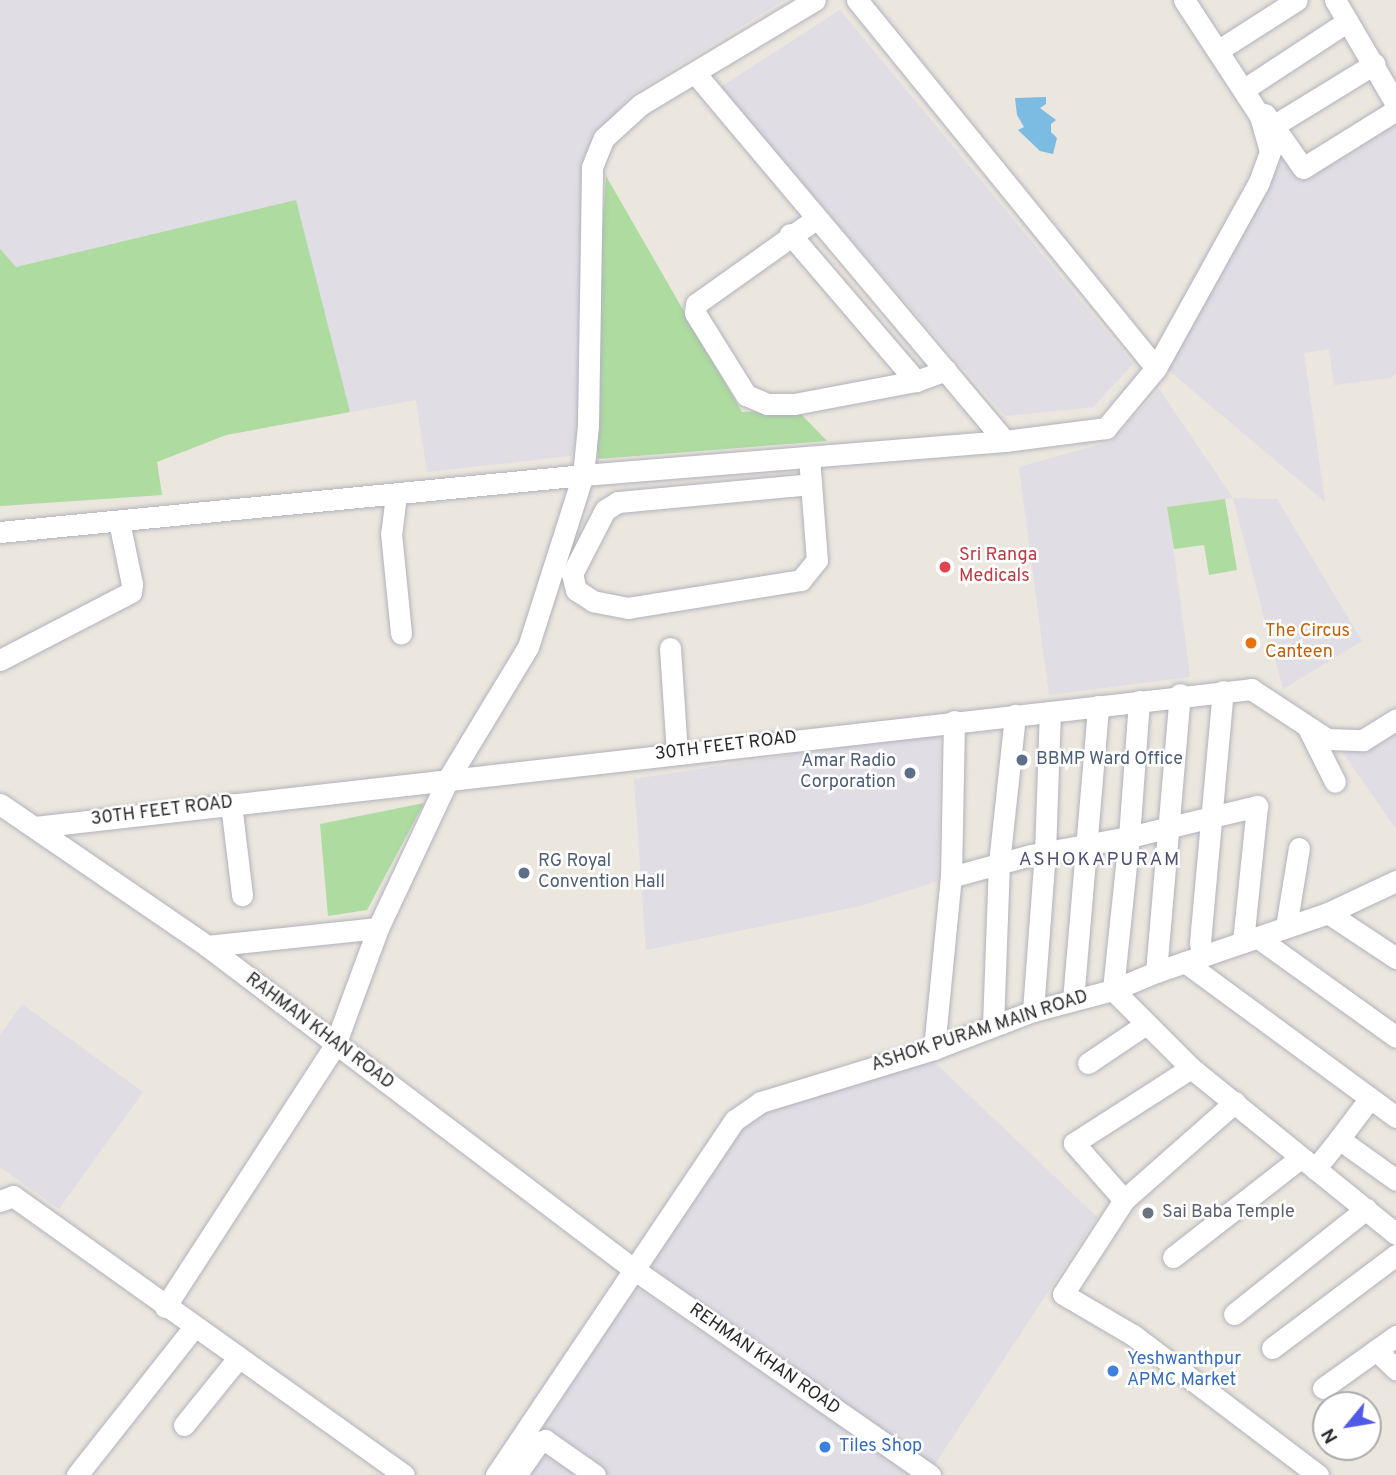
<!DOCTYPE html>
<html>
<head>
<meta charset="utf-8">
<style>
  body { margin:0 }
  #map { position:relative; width:1396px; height:1475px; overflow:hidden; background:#ebe6de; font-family:Overpass,sans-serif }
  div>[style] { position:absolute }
  .industrial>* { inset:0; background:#e0dde4 }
  .green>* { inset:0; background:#addba0 }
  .water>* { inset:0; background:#7cbbe2 }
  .roads { filter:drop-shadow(0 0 2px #b1b2bc) drop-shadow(0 0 2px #b1b2bc) }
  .minor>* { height:21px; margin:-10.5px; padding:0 10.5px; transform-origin:10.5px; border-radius:10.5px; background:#fff }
  .dots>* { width:19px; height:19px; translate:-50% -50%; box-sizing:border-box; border:4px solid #fff; border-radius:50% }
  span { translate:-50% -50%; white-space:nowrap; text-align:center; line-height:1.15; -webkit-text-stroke:5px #fff; paint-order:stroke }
  .health-label { font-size:18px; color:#be3a42 }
  .left { translate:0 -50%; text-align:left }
  .food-label { font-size:18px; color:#c56008 }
  .street-label { font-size:18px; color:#2a2a2a }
  .service-label { font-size:18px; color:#4e5e75 }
  .right { translate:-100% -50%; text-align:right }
  .worship-label { font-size:18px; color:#5b616d }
  .shop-label { font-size:18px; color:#366cbe }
  .neighbourhood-label { font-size:19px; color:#4f5276; letter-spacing:2px }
  .north { position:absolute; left:1312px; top:1391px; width:70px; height:70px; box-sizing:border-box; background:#fff; border:2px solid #aaa; border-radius:50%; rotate:240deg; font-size:19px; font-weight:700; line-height:28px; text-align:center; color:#2a2a2a }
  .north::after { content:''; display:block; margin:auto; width:24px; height:32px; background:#4f5ae7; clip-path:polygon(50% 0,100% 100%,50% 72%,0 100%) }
</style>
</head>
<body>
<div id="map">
  <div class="industrial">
    <div style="clip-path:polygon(0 0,784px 0,631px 95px,581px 159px,581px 436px,570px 456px,427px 472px,416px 400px,226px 435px,157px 462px,162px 495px,0 506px)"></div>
    <div style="clip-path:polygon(840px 10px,1133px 364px,1093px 407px,1005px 416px,719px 88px)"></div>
    <div style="clip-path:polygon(1396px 115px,1396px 374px,1391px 378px,1334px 385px,1329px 349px,1304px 353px,1325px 502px,1167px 369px,1286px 152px,1302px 176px)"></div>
    <div style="clip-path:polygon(1159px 389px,1233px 498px,1277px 499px,1362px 641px,1283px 689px,1233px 498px,1168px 507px,1190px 677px,1049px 695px,1019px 467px,1112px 441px)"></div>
    <div style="clip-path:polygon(940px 732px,938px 881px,860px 906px,646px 950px,634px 779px)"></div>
    <div style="clip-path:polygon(1396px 734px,1396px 829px,1341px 750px,1382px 743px)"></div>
    <div style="clip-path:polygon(22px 1004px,143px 1092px,59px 1209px,0 1167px,0 1035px)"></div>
    <div style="clip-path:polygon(929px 1057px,1097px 1217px,931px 1470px,642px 1266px,738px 1126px,763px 1110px)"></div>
    <div style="clip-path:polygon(633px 1285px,913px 1475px,505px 1475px)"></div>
  </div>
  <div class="green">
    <div style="clip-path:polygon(606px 176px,742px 412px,796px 409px,827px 441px,598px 459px,593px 362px)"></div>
    <div style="clip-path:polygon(296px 200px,350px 412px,226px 435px,157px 462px,162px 495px,0 506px,0 249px,16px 267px)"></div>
    <div style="clip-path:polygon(1225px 499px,1237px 570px,1209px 575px,1204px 545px,1174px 549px,1167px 507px)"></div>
    <div style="clip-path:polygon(424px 803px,367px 910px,328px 916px,320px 824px)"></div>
  </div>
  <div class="water">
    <div style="clip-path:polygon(1046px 97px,1046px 104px,1040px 108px,1056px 120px,1051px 124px,1051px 132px,1057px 138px,1053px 154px,1040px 151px,1018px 130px,1024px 127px,1017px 115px,1015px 98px)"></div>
  </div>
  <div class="roads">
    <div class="minor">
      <div style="left:857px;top:0;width:474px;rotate:50.9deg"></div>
      <div style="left:1335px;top:0;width:121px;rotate:59.6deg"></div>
      <div style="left:1225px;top:46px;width:85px;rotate:-32.6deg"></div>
      <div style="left:695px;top:73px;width:481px;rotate:49.9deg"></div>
      <div style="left:1249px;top:86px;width:118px;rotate:-33.3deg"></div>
      <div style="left:1265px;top:114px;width:66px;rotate:54.9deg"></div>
      <div style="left:1303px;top:168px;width:110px;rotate:-31.9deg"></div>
      <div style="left:1273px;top:126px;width:119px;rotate:-31.5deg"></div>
      <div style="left:817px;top:218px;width:148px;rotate:144.6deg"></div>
      <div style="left:696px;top:304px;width:9px;rotate:96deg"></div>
      <div style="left:695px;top:313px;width:97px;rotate:58.1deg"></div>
      <div style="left:746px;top:395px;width:23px;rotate:23deg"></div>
      <div style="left:767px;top:404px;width:27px"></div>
      <div style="left:794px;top:404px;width:124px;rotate:-10.7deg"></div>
      <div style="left:916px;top:381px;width:32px;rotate:-20deg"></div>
      <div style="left:790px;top:234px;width:194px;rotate:49.4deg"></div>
      <div style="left:809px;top:457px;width:103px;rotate:85.6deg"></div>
      <div style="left:817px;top:560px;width:26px;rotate:129deg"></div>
      <div style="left:801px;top:580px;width:175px;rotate:170.8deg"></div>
      <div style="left:628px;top:608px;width:36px;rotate:-169deg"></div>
      <div style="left:593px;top:601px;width:20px;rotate:-147deg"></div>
      <div style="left:576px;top:590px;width:16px;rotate:-104deg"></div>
      <div style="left:572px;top:574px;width:72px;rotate:-62.7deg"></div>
      <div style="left:605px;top:510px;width:15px;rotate:-32deg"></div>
      <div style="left:618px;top:502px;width:194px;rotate:-5.3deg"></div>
      <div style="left:396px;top:495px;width:38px;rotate:97deg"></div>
      <div style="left:391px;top:533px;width:101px;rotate:84.3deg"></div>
      <div style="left:0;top:532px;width:586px;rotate:-5.58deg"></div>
      <div style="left:583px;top:475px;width:423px;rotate:-4.6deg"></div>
      <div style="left:1005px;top:441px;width:102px;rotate:-7.3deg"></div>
      <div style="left:1106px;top:428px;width:78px;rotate:-50.2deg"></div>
      <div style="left:1156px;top:368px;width:213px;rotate:-61deg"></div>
      <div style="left:1259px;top:182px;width:33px;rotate:-70deg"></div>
      <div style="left:1270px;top:151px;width:36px;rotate:-106deg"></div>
      <div style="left:1260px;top:116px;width:139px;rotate:-123.2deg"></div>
      <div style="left:670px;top:648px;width:105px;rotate:86.2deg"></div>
      <div style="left:0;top:660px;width:148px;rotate:-27.4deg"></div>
      <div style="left:131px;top:592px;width:8px;rotate:-83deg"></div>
      <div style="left:132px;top:584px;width:64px;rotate:-101.7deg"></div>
      <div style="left:1139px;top:701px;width:136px;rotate:94.2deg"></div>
      <div style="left:1129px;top:837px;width:154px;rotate:96deg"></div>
      <div style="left:1113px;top:990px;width:110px;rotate:45deg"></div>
      <div style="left:1191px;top:1068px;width:264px;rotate:39deg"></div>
      <div style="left:1308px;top:728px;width:60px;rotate:63.4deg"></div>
      <div style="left:0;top:804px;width:251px;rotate:34.4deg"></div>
      <div style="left:207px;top:946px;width:533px;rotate:37.15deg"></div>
      <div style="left:632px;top:1268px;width:363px;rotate:34.8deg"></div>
      <div style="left:231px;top:804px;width:92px;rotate:83.1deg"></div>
      <div style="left:35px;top:827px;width:1224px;rotate:-6.47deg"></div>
      <div style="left:1251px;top:689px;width:91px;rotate:33.3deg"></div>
      <div style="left:1327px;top:739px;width:36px;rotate:2deg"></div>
      <div style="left:1363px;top:740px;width:39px;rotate:-32deg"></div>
      <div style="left:951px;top:877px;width:156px;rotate:-88.9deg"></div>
      <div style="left:1328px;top:913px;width:82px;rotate:33.5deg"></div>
      <div style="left:1286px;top:927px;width:80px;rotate:-80.7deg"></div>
      <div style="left:1257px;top:937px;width:171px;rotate:35.7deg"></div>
      <div style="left:207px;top:946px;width:172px;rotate:-6deg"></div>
      <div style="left:1202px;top:956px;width:14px;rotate:-98deg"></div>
      <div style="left:1200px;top:942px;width:252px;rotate:-84.8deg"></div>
      <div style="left:1185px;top:962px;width:262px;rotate:36.3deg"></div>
      <div style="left:1156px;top:972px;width:279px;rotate:-85.1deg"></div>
      <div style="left:1073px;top:1000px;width:295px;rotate:-85.1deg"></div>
      <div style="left:1033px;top:1011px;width:158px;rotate:-85.7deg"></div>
      <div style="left:1045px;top:853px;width:141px;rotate:-88deg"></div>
      <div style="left:993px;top:1026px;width:163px;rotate:-87.9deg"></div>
      <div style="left:999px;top:863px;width:149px;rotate:-83.8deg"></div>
      <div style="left:934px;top:1049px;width:173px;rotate:-84.4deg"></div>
      <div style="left:951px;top:877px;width:83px;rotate:-15.4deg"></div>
      <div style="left:1031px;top:855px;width:100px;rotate:-10.4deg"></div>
      <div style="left:1129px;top:837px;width:132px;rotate:-13.6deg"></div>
      <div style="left:1257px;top:806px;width:137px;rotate:95.9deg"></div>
      <div style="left:1088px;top:1063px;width:70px;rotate:-33.9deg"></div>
      <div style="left:1235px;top:1102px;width:148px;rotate:138.6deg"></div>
      <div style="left:1124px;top:1200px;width:112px;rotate:123deg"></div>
      <div style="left:1063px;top:1294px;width:81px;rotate:30.4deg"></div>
      <div style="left:1133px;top:1335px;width:232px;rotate:37.1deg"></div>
      <div style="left:1339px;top:1139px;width:51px;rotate:-52.9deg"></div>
      <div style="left:1315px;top:1169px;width:38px;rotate:-51deg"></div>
      <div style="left:1339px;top:1139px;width:70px;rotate:35.7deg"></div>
      <div style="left:1124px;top:1200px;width:76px;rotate:-131.3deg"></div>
      <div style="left:1074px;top:1143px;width:139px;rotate:-32.7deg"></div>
      <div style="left:0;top:1201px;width:14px;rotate:-21deg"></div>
      <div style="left:13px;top:1196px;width:480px;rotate:35.5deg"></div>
      <div style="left:1173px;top:1257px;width:161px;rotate:-37.9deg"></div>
      <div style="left:165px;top:1307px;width:312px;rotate:-57deg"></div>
      <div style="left:335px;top:1045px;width:125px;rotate:-69.8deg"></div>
      <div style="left:378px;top:928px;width:165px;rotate:-64.8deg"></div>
      <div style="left:448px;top:779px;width:154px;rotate:-58.8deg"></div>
      <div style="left:528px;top:647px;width:181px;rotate:-72.3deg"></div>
      <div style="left:583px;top:475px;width:49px;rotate:-84.2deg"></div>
      <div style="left:588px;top:426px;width:259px;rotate:-89.1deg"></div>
      <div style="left:592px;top:167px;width:31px;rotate:-68deg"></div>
      <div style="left:604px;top:138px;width:49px;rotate:-42.5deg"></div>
      <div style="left:640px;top:105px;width:204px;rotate:-31deg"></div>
      <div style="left:1234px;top:1314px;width:169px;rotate:-38.5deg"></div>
      <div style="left:1272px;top:1348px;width:155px;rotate:-36.9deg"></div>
      <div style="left:1376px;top:1350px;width:28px;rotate:44deg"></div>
      <div style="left:1323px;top:1388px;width:90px;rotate:-35.5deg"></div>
      <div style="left:184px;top:1425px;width:86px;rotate:-51.1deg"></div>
      <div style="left:77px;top:1475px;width:189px;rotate:-51.7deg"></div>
      <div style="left:496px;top:1475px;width:428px;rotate:-56.1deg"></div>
      <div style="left:735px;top:1120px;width:32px;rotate:-35deg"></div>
      <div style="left:761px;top:1102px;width:181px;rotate:-17deg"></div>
      <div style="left:934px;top:1049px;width:106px;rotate:-21deg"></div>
      <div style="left:1033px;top:1011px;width:83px;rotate:-14.7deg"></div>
      <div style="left:1113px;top:990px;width:47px;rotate:-22.7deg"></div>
      <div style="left:1156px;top:972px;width:182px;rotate:-18.9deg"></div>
      <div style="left:1328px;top:913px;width:75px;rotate:-25.2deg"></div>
      <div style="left:516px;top:1475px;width:39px;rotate:-55deg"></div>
      <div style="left:538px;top:1443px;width:8px;rotate:-23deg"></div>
      <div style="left:545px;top:1440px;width:61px;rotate:35deg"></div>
    </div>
  </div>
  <div class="dots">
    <div style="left:945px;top:567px;background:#e0444e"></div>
    <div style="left:1251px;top:643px;background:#e8710a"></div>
    <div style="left:1022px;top:760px;background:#5c6f8a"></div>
    <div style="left:910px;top:773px;background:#5c6f8a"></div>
    <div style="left:524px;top:873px;background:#5c6f8a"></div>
    <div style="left:1148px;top:1213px;background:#6b7280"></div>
    <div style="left:1113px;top:1371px;background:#3f7fe0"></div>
    <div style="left:825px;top:1447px;background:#3f7fe0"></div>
  </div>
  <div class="health-label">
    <span class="left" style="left:959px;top:567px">Sri Ranga<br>Medicals</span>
  </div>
  <div class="food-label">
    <span class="left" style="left:1265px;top:643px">The Circus<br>Canteen</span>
  </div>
  <div class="street-label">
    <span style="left:726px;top:747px;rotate:-7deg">30TH FEET ROAD</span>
    <span style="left:162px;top:812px;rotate:-7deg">30TH FEET ROAD</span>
    <span style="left:319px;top:1032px;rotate:37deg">RAHMAN KHAN ROAD</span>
    <span style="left:980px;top:1032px;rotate:-18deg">ASHOK PURAM MAIN ROAD</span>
    <span style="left:764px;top:1360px;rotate:35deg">REHMAN KHAN ROAD</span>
  </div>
  <div class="service-label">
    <span class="left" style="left:1036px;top:760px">BBMP Ward Office</span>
    <span class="right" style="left:896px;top:773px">Amar Radio<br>Corporation</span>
    <span class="left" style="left:538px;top:873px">RG Royal<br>Convention Hall</span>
  </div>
  <div class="worship-label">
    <span class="left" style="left:1162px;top:1213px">Sai Baba Temple</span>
  </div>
  <div class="shop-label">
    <span class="left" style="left:1127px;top:1371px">Yeshwanthpur<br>APMC Market</span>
    <span class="left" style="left:839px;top:1447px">Tiles Shop</span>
  </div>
  <div class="neighbourhood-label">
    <span style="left:1100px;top:861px">ASHOKAPURAM</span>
  </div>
  <div class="north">N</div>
</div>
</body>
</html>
